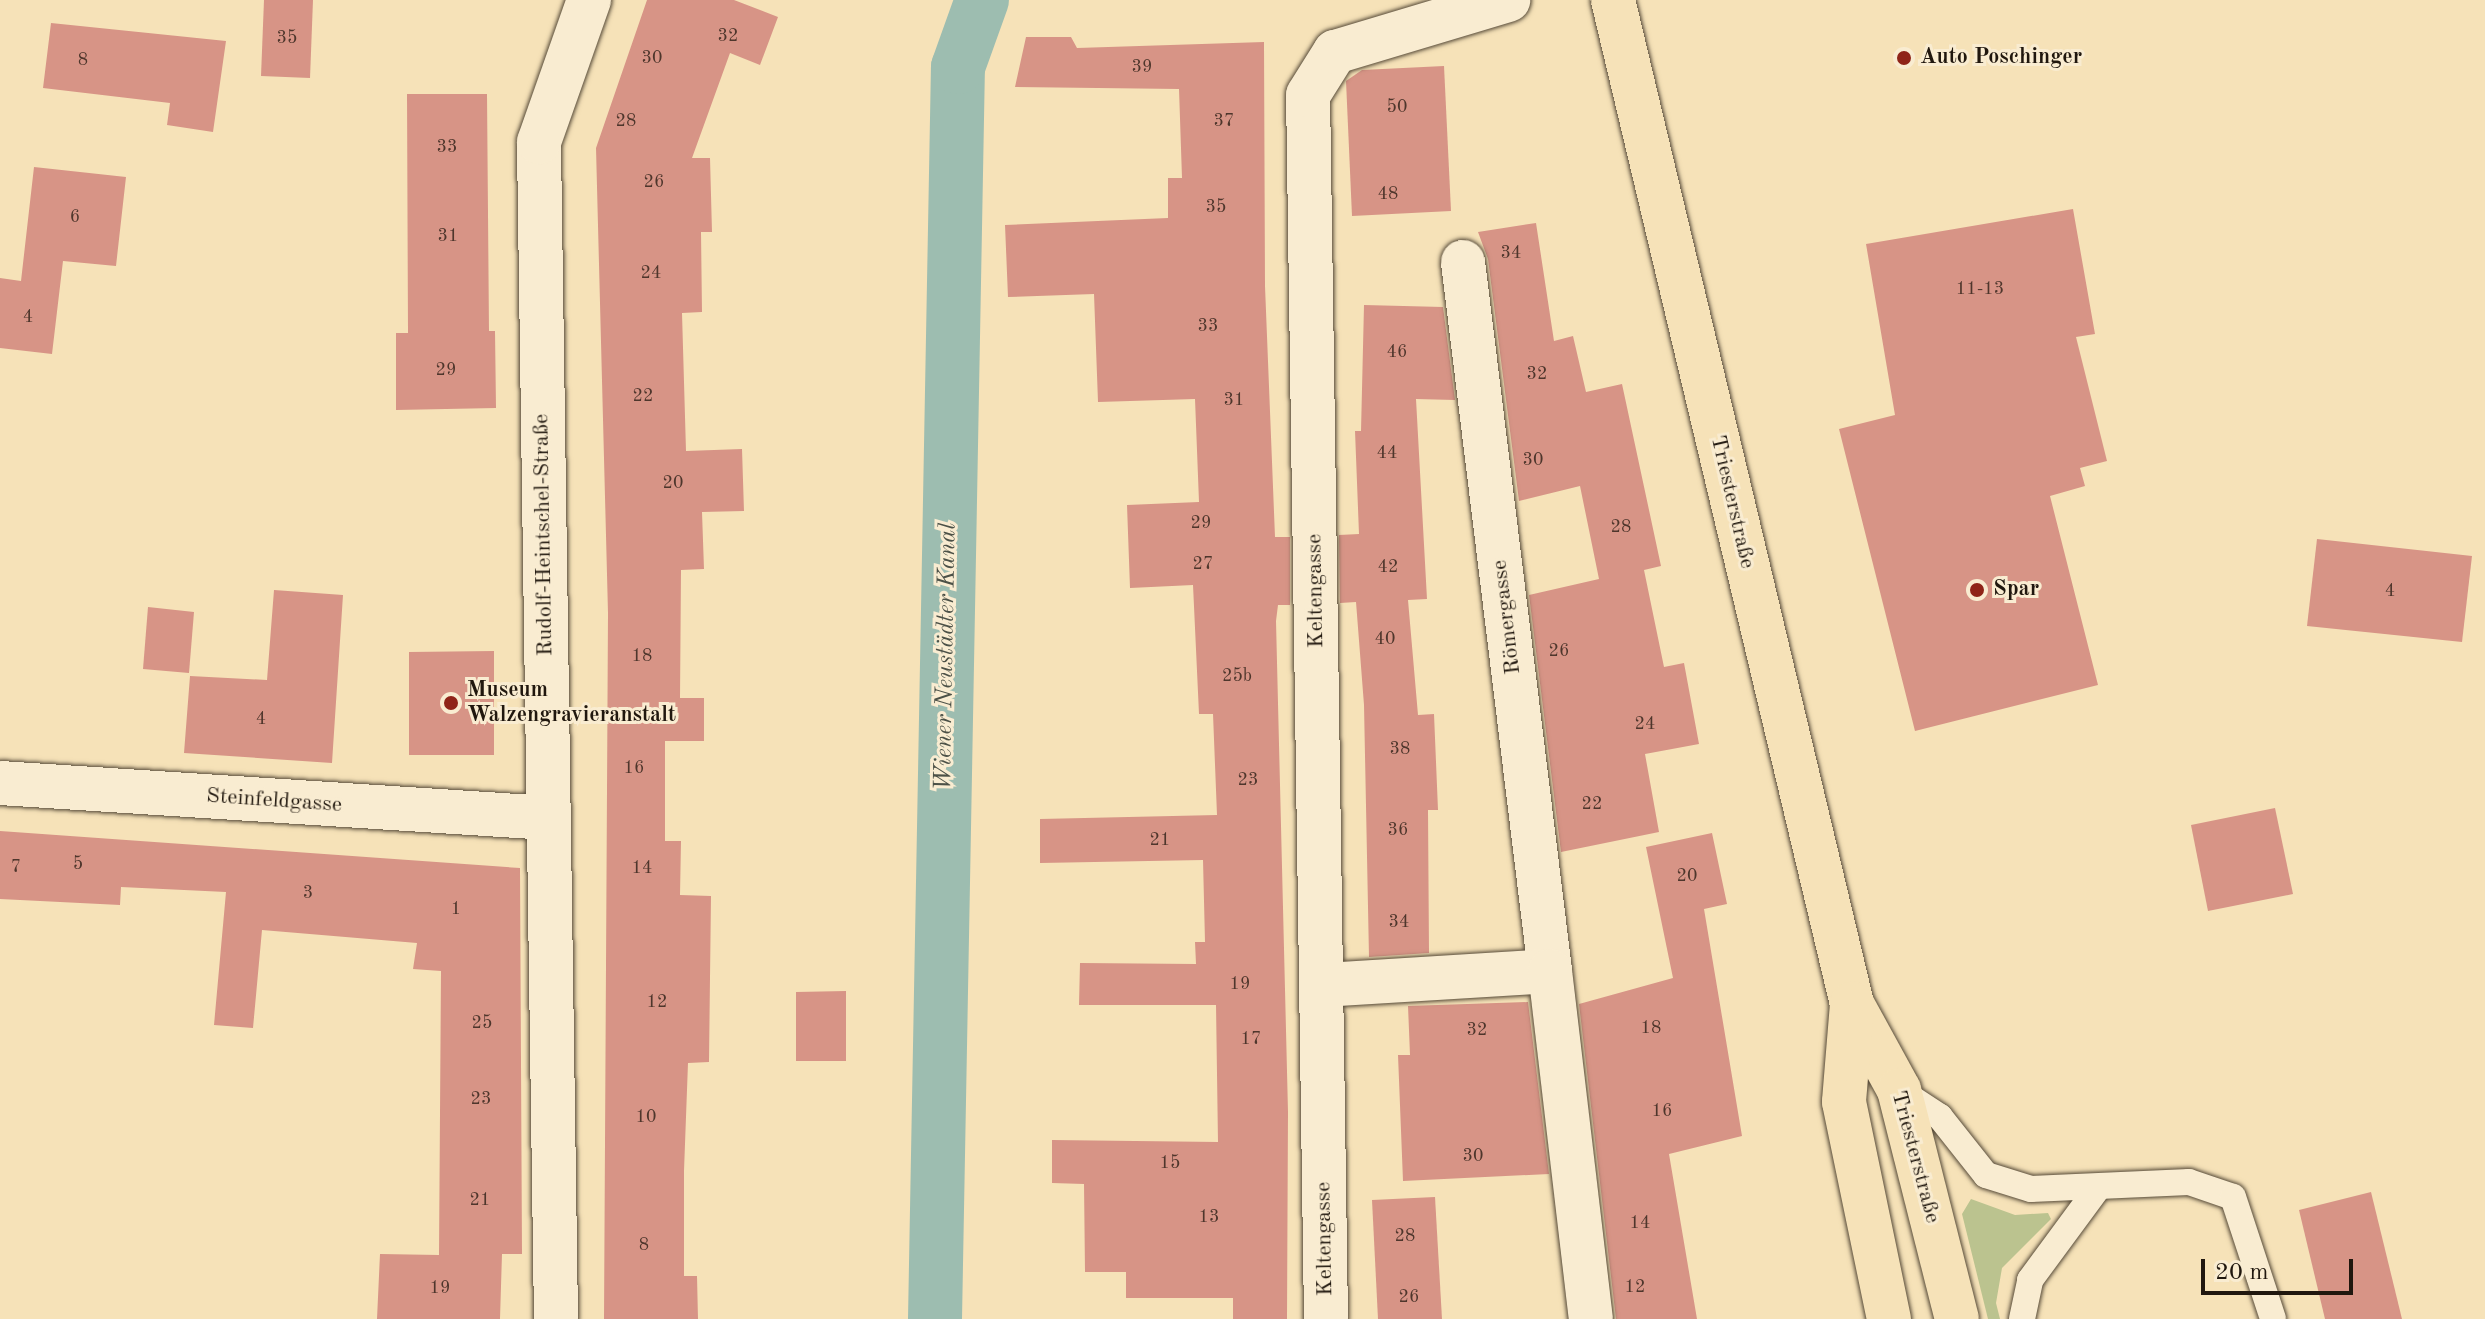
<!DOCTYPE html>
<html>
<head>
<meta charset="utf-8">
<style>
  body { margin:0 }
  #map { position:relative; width:2485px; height:1319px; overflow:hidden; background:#f6e2b8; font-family:"Old Standard TT",serif }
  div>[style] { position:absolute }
  .green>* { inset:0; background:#bbc38f }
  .canal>* { height:54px; margin:-27px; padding:0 27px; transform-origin:27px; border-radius:27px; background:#9dbdb0 }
  .building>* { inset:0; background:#d79486 }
  .roads { filter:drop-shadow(0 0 2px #564a38) drop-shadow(0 0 2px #564a38) }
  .service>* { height:26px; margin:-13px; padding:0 13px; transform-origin:13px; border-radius:13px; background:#f9ecd1 }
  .minor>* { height:44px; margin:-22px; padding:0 22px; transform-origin:22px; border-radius:22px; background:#f9ecd1 }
  .primary>* { height:44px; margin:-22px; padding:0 22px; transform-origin:22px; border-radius:22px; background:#f6e2b8 }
  .dots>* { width:22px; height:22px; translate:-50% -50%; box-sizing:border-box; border:4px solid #f9ecd1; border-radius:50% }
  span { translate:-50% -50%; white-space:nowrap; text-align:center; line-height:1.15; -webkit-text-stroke:6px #f9ecd1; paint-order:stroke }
  .number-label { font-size:18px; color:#4e362c }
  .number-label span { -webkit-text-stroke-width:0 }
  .poi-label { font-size:22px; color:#20170e; font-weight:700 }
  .left { translate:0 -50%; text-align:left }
  .street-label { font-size:22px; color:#20170e }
  .water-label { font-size:24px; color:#4c5147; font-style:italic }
  .scale { position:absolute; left:2201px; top:1259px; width:152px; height:36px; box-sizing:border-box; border:4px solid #20170e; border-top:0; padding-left:10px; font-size:24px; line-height:28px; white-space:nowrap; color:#20170e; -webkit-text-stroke:6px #f9ecd1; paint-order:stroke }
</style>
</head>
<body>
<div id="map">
  <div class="green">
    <div style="clip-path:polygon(1971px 1199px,2015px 1215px,2048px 1213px,2051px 1219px,2002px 1268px,1996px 1303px,2000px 1319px,1988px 1319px,1962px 1214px)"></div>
  </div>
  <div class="canal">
    <div style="left:935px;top:1319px;width:1252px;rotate:-88.95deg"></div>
    <div style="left:958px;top:67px;width:71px;rotate:-70.3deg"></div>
  </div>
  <div class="building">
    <div style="clip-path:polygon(264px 0,313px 0,310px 78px,261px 76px)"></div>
    <div style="clip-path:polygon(647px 0,734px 0,778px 17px,760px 65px,730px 53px,692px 158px,710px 158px,712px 232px,701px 232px,702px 312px,682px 313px,686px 451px,742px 449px,744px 511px,702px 512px,704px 569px,681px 570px,680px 698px,704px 698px,704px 741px,665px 741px,665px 841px,681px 841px,680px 895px,711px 896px,709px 1062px,688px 1063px,684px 1171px,684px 1276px,697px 1276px,698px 1319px,604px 1319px,608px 613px,596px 148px)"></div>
    <div style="clip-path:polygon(51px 23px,226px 41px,213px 132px,167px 125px,170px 103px,43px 88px)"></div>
    <div style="clip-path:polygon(1026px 37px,1071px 37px,1077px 48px,1264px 42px,1265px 286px,1275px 537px,1290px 537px,1290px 605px,1278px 605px,1276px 621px,1288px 1112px,1287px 1319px,1233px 1319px,1233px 1298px,1126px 1298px,1126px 1272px,1085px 1272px,1084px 1184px,1052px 1183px,1052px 1140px,1218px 1142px,1216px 1005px,1079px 1005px,1080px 963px,1196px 964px,1195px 942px,1205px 942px,1203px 860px,1040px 863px,1040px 819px,1217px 815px,1213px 714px,1199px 714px,1193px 585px,1130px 588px,1127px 505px,1199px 502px,1195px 399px,1098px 402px,1094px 294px,1008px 297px,1005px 225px,1168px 218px,1168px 178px,1182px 178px,1179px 89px,1015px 87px)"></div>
    <div style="clip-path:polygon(1444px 66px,1451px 211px,1352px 216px,1346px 81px,1362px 70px)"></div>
    <div style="clip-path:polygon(407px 94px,487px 94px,489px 331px,495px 331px,496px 408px,396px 410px,396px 333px,408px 333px)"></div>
    <div style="clip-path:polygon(34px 167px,126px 177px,116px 266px,63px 261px,52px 354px,0 348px,0 278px,21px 281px)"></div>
    <div style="clip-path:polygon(2073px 209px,2095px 334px,2076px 337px,2107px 461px,2080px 468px,2085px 486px,2050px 496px,2098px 685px,1915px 731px,1839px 429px,1895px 415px,1866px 244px)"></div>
    <div style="clip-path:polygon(1536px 223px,1554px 341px,1573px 336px,1586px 392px,1622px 384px,1661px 566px,1644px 570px,1664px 667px,1684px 663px,1699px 744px,1645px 754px,1659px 832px,1561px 852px,1529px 595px,1599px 579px,1580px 486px,1519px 501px,1488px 259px,1478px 232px)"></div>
    <div style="clip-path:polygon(1364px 305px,1443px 307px,1455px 400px,1416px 399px,1427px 599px,1408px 600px,1418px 715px,1434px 714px,1438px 810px,1428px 810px,1429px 953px,1369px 957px,1364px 705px,1356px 602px,1340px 603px,1339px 535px,1359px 534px,1355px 431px,1361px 431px)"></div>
    <div style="clip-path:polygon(2317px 539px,2472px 556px,2462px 642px,2307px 626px)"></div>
    <div style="clip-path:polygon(274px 590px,343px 595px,332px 763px,184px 753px,190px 676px,267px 680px)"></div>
    <div style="clip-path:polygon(148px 607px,194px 612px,189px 673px,143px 669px)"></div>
    <div style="clip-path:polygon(494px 651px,494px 755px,409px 755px,409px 652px)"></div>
    <div style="clip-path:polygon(2275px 808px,2293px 894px,2208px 911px,2191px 825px)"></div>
    <div style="clip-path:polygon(0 831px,520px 868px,522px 1254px,502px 1254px,500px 1319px,377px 1319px,380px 1254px,439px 1255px,441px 971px,413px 969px,417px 943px,262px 930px,253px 1028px,214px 1025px,226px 892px,121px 887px,120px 905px,0 899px)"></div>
    <div style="clip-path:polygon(1712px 833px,1727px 904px,1704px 909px,1742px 1136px,1669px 1154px,1697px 1319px,1616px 1319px,1579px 1004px,1673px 978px,1646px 847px)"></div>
    <div style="clip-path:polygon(846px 991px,846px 1061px,796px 1061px,796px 992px)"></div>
    <div style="clip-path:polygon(1528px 1002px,1549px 1174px,1403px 1181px,1398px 1055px,1410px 1055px,1408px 1006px)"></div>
    <div style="clip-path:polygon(2371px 1192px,2402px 1319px,2325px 1319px,2299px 1210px)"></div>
    <div style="clip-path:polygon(1435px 1197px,1442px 1319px,1378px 1319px,1372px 1200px)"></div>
  </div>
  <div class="roads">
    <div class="service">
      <div style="left:1899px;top:1090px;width:49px;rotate:33.4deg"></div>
      <div style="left:1940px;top:1117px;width:74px;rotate:51.6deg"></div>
      <div style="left:1986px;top:1175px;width:47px;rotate:17.3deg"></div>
      <div style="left:2031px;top:1189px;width:158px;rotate:-2.5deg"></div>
      <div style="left:2189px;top:1182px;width:46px;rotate:18.8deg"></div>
      <div style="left:2233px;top:1197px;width:128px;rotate:71.8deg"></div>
      <div style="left:2022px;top:1319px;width:40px;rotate:-78deg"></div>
      <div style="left:2030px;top:1280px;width:113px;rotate:-53.6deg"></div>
    </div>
    <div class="minor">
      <div style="left:1463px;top:262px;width:714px;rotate:83deg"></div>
      <div style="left:0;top:783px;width:549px;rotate:3.65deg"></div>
      <div style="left:1323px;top:985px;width:227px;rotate:-3.5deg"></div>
      <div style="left:1550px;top:971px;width:350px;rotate:83.3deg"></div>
      <div style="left:556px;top:1319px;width:1177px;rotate:-90.83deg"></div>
      <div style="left:539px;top:142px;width:151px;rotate:-70.6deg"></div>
      <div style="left:1326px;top:1319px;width:1224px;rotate:-90.84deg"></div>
      <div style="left:1308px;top:95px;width:51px;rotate:-57.9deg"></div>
      <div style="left:1335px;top:52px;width:181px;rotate:-16.7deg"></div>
    </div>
    <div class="primary">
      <div style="left:1613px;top:0;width:1032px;rotate:76.61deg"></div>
      <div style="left:1852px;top:1004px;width:98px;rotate:61.3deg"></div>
      <div style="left:1899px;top:1090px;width:236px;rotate:75.8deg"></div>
      <div style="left:1852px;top:1004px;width:98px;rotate:94.7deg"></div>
      <div style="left:1844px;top:1102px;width:222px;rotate:78.3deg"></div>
    </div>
  </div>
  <div class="dots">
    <div style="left:1904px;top:58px;background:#8f2418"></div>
    <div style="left:1977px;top:590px;background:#8f2418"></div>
    <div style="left:451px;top:703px;background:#8f2418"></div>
  </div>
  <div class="number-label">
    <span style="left:728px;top:36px">32</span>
    <span style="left:287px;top:38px">35</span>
    <span style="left:652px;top:58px">30</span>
    <span style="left:83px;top:60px">8</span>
    <span style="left:1142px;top:67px">39</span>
    <span style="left:1397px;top:107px">50</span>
    <span style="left:626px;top:121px">28</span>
    <span style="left:1224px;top:121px">37</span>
    <span style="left:447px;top:147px">33</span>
    <span style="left:654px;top:182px">26</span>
    <span style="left:1388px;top:194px">48</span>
    <span style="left:1216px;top:207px">35</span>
    <span style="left:75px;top:217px">6</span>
    <span style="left:448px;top:236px">31</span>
    <span style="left:1511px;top:253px">34</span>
    <span style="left:651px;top:273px">24</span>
    <span style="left:1980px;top:289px">11-13</span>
    <span style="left:28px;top:317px">4</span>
    <span style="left:1208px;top:326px">33</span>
    <span style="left:1397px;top:352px">46</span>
    <span style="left:446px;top:370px">29</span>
    <span style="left:1537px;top:374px">32</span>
    <span style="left:643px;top:396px">22</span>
    <span style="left:1234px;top:400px">31</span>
    <span style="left:1387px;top:453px">44</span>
    <span style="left:1533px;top:460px">30</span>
    <span style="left:673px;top:483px">20</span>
    <span style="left:1201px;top:523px">29</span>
    <span style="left:1621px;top:527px">28</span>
    <span style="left:1203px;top:564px">27</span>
    <span style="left:1388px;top:567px">42</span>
    <span style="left:2390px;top:591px">4</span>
    <span style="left:1385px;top:639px">40</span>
    <span style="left:1559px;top:651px">26</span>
    <span style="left:642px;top:656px">18</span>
    <span style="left:1237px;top:676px">25b</span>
    <span style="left:261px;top:719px">4</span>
    <span style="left:1645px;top:724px">24</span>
    <span style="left:1400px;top:749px">38</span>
    <span style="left:634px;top:768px">16</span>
    <span style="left:1248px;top:780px">23</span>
    <span style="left:1592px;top:804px">22</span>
    <span style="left:1398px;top:830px">36</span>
    <span style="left:1160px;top:840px">21</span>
    <span style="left:78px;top:864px">5</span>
    <span style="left:16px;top:867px">7</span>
    <span style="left:642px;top:868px">14</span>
    <span style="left:1687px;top:876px">20</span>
    <span style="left:308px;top:893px">3</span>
    <span style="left:456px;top:909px">1</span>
    <span style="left:1399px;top:922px">34</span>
    <span style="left:1240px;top:984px">19</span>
    <span style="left:657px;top:1002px">12</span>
    <span style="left:482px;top:1023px">25</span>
    <span style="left:1651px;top:1028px">18</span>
    <span style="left:1477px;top:1030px">32</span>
    <span style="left:1251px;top:1039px">17</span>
    <span style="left:481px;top:1099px">23</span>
    <span style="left:1662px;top:1111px">16</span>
    <span style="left:646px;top:1117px">10</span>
    <span style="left:1473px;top:1156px">30</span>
    <span style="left:1170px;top:1163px">15</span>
    <span style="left:480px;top:1200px">21</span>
    <span style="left:1209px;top:1217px">13</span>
    <span style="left:1640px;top:1223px">14</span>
    <span style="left:1405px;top:1236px">28</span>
    <span style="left:644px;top:1245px">8</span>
    <span style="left:1635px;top:1287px">12</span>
    <span style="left:440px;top:1288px">19</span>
    <span style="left:1409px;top:1297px">26</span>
  </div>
  <div class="poi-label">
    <span class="left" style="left:1920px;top:58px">Auto Poschinger</span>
    <span class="left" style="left:1993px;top:590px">Spar</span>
    <span class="left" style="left:467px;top:703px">Museum<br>Walzengravieranstalt</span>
  </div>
  <div class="street-label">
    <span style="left:1732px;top:502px;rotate:77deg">Triesterstraße</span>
    <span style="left:544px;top:535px;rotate:-91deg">Rudolf-Heintschel-Straße</span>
    <span style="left:1316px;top:591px;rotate:-91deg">Keltengasse</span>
    <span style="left:1507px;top:617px;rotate:-97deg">Römergasse</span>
    <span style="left:274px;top:801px;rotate:4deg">Steinfeldgasse</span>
    <span style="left:1915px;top:1157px;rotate:75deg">Triesterstraße</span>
    <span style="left:1325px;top:1239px;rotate:-91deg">Keltengasse</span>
  </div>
  <div class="water-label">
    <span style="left:947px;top:657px;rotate:-89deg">Wiener Neustädter Kanal</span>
  </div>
  <div class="scale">20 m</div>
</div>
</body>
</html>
